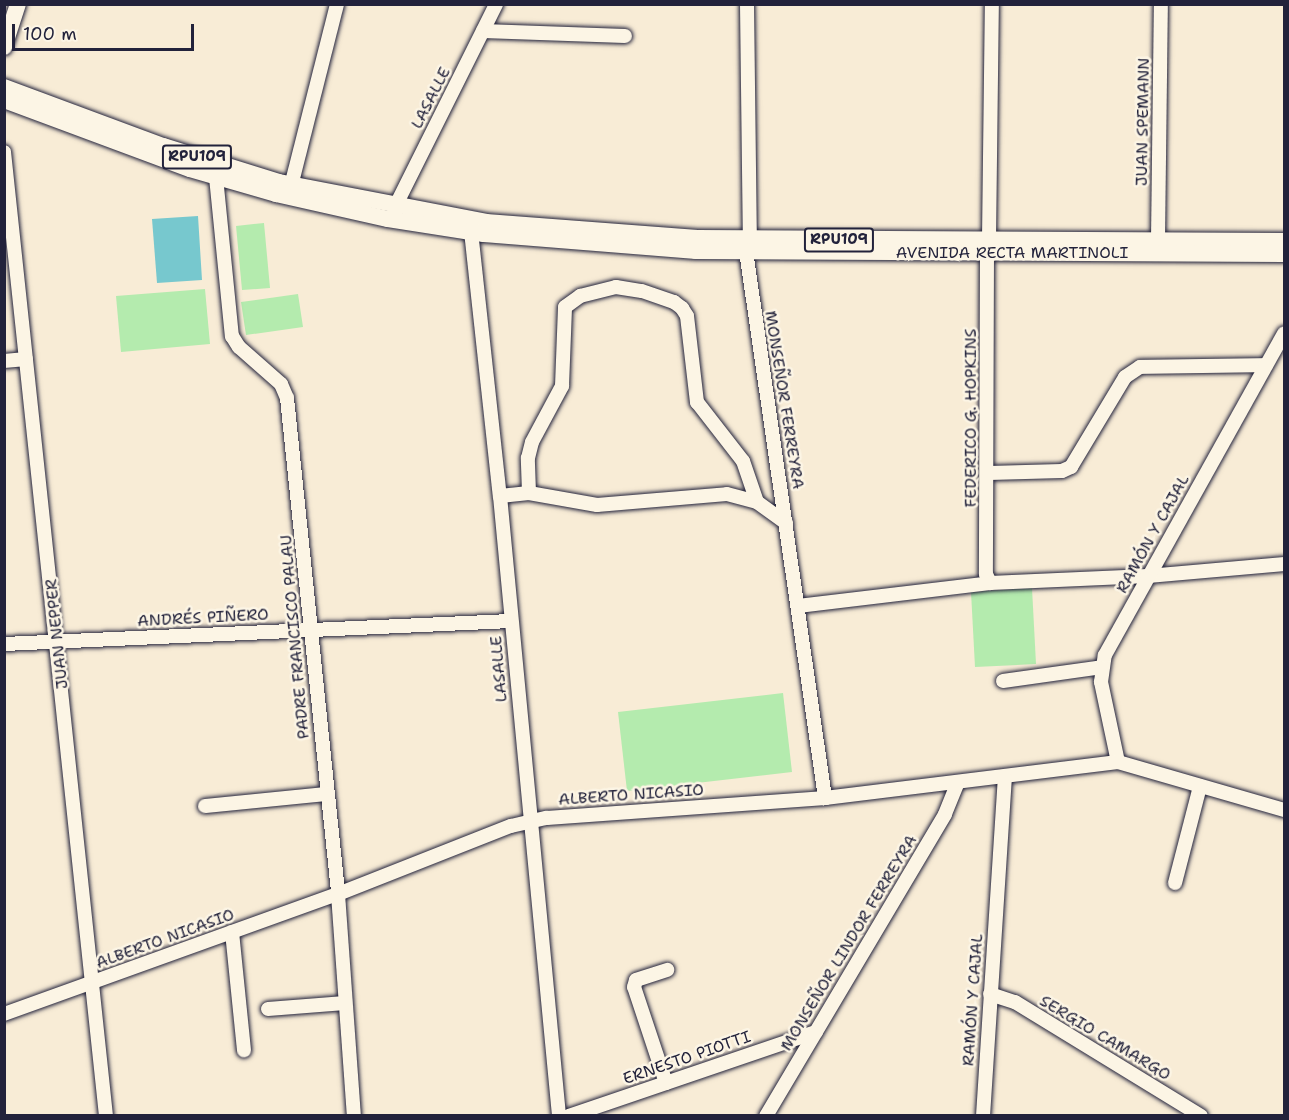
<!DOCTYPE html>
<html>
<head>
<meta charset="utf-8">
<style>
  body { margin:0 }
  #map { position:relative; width:1289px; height:1120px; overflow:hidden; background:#f8ecd6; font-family:"Shantell Sans",sans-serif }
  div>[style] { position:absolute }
  .green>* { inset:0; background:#b4ebae }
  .water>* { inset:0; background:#77c8ce }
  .roads { filter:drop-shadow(0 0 2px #22223b) drop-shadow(0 0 2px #22223b) }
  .minor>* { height:14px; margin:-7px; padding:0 7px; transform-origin:7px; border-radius:7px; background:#fcf5e5 }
  .major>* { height:16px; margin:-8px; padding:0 8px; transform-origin:8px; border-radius:8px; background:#fcf5e5 }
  span { translate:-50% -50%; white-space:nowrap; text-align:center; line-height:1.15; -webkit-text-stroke:5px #fcf5e5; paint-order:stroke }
  .shield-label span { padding:2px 4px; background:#fcf5e5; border:2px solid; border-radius:4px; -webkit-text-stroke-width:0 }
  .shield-label { font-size:15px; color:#22223b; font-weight:700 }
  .street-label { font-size:16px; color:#22223b }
  .frame { position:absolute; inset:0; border:6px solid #22223b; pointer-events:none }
  .scale { position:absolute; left:12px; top:24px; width:182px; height:27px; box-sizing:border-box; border:3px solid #22223b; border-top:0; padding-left:8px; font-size:18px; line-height:21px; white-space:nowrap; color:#22223b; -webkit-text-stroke:4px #fcf5e5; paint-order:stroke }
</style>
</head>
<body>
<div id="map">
  <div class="green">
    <div style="clip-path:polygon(264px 223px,270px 288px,242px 290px,236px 226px)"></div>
    <div style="clip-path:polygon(205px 289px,210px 344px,121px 352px,116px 296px)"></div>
    <div style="clip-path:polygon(298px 294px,303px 327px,246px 335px,241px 302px)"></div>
    <div style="clip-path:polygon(1032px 588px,1036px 664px,975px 667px,971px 592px)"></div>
    <div style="clip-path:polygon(783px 693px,792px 772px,627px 791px,618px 712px)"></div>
  </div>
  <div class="water">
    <div style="clip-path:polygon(198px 216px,202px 280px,157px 283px,152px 219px)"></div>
  </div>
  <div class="roads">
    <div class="minor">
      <div style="left:747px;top:4px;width:235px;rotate:89.3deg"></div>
      <div style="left:750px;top:239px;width:13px;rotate:108deg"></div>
      <div style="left:746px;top:251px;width:553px;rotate:81.78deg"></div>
      <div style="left:483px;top:31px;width:142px;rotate:2deg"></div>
      <div style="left:4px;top:152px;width:969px;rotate:83.96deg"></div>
      <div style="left:216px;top:177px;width:160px;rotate:84.3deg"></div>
      <div style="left:232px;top:336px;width:13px;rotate:58deg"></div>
      <div style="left:239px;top:347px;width:56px;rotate:41.4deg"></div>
      <div style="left:281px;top:384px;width:15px;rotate:67deg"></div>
      <div style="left:287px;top:398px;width:499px;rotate:84.1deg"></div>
      <div style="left:338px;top:894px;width:223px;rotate:85.9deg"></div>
      <div style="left:289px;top:194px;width:196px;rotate:-75.8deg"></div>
      <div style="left:395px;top:207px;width:227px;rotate:-63.5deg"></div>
      <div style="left:470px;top:222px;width:276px;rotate:83.8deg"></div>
      <div style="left:500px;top:496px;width:623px;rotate:84.56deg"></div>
      <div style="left:989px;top:239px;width:235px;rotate:-89.3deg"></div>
      <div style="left:1158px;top:240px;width:236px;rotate:-89.3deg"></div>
      <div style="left:987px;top:253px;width:321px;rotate:90.2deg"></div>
      <div style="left:986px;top:574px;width:10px;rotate:66deg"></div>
      <div style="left:4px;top:361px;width:22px;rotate:-5deg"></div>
      <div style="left:989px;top:473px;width:73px;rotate:-1.6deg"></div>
      <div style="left:1062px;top:471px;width:10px;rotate:-24deg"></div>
      <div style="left:1071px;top:467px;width:105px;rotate:-59deg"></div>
      <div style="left:1125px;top:377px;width:18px;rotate:-34deg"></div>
      <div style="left:1140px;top:367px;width:126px;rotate:-0.9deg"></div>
      <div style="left:529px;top:493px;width:35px;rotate:-92deg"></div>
      <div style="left:528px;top:458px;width:16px;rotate:-76deg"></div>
      <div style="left:532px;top:442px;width:64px;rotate:-61.8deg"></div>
      <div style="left:562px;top:386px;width:79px;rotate:-87.8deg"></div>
      <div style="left:565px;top:307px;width:19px;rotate:-36deg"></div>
      <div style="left:580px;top:296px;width:37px;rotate:-14deg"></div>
      <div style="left:616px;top:287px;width:26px;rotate:9deg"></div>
      <div style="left:642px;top:291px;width:34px;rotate:19deg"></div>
      <div style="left:674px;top:302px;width:10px;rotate:37deg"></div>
      <div style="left:682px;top:308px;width:9px;rotate:58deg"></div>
      <div style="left:687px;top:316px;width:87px;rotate:83.4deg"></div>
      <div style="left:697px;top:402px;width:75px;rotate:52.1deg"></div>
      <div style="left:743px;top:461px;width:43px;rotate:71.1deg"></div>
      <div style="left:500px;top:496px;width:29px;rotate:-6deg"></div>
      <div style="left:529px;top:493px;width:69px;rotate:10deg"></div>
      <div style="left:597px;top:505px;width:130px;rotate:-4.8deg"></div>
      <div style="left:727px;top:494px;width:31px;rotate:15deg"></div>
      <div style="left:757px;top:502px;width:36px;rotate:36deg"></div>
      <div style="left:798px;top:606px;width:193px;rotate:-6.8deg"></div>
      <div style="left:990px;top:583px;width:158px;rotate:-2.5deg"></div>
      <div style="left:1148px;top:576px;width:137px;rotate:-5deg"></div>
      <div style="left:4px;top:644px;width:508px;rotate:-2.6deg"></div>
      <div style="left:1003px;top:681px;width:100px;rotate:-8deg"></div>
      <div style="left:1118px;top:762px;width:82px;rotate:-102deg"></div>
      <div style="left:1101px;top:682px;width:27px;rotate:-82deg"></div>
      <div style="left:1105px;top:655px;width:368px;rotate:-60.9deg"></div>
      <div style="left:205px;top:806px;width:122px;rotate:-5.7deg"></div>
      <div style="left:1175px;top:883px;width:100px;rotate:-75.5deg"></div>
      <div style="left:232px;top:932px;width:119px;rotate:84.2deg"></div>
      <div style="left:990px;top:994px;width:26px;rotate:18deg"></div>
      <div style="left:1015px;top:1002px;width:218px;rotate:31.5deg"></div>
      <div style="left:268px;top:1009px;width:77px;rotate:-4.5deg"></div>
      <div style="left:4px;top:1014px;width:355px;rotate:-19.8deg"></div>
      <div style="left:338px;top:894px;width:186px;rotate:-21.5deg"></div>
      <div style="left:511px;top:826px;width:37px;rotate:-13deg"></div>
      <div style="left:547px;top:818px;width:279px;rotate:-4.1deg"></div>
      <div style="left:825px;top:798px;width:295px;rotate:-7deg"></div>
      <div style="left:1118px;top:762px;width:173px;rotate:16.1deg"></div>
      <div style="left:666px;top:1083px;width:101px;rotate:-108.4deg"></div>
      <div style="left:634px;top:987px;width:7px;rotate:-74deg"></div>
      <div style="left:636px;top:980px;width:33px;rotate:-18deg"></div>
      <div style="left:569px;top:1116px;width:261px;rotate:-18.8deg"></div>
      <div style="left:766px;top:1116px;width:351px;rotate:-59.3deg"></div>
      <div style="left:945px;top:814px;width:31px;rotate:-68deg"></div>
      <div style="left:983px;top:1116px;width:338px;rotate:-86.3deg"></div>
    </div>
    <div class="major">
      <div style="left:4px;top:47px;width:45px;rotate:-72deg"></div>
      <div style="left:4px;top:87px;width:170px;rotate:20.4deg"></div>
      <div style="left:163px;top:146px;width:121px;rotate:17.2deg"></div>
      <div style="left:279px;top:182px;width:211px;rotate:10.9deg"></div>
      <div style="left:486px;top:222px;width:212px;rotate:4.3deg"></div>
      <div style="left:697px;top:238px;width:587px;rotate:0.29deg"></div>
      <div style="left:4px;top:100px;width:198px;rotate:20.4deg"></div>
      <div style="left:190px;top:169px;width:90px;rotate:16.2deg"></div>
      <div style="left:276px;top:194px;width:115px;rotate:12.6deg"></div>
      <div style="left:388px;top:219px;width:97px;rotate:8.9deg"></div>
      <div style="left:484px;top:234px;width:213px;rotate:4.6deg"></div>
      <div style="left:696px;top:251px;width:588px;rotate:0.29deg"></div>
    </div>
  </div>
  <div class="shield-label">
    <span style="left:197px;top:157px">RPU109</span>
    <span style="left:839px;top:240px">RPU109</span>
  </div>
  <div class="street-label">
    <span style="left:431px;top:98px;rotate:-63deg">LASALLE</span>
    <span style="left:1143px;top:122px;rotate:-89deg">JUAN SPEMANN</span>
    <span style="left:1012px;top:253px">AVENIDA RECTA MARTINOLI</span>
    <span style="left:784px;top:400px;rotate:81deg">MONSEÑOR FERREYRA</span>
    <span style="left:971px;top:418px;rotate:-90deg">FEDERICO G. HOPKINS</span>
    <span style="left:1153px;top:534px;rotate:-61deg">RAMÓN Y CAJAL</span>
    <span style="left:203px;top:618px;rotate:-3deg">ANDRÉS PIÑERO</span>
    <span style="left:57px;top:634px;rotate:-96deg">JUAN NEPPER</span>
    <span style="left:295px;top:637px;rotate:-95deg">PADRE FRANCISCO PALAU</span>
    <span style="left:499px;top:669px;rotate:-95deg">LASALLE</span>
    <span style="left:631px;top:795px;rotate:-4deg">ALBERTO NICASIO</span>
    <span style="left:165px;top:939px;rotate:-20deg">ALBERTO NICASIO</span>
    <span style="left:849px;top:943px;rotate:-59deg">MONSEÑOR LINDOR FERREYRA</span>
    <span style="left:973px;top:1000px;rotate:-86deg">RAMÓN Y CAJAL</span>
    <span style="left:1105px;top:1038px;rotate:31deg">SERGIO CAMARGO</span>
    <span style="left:687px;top:1058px;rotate:-19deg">ERNESTO PIOTTI</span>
  </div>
  <div class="frame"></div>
  <div class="scale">100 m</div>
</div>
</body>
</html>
